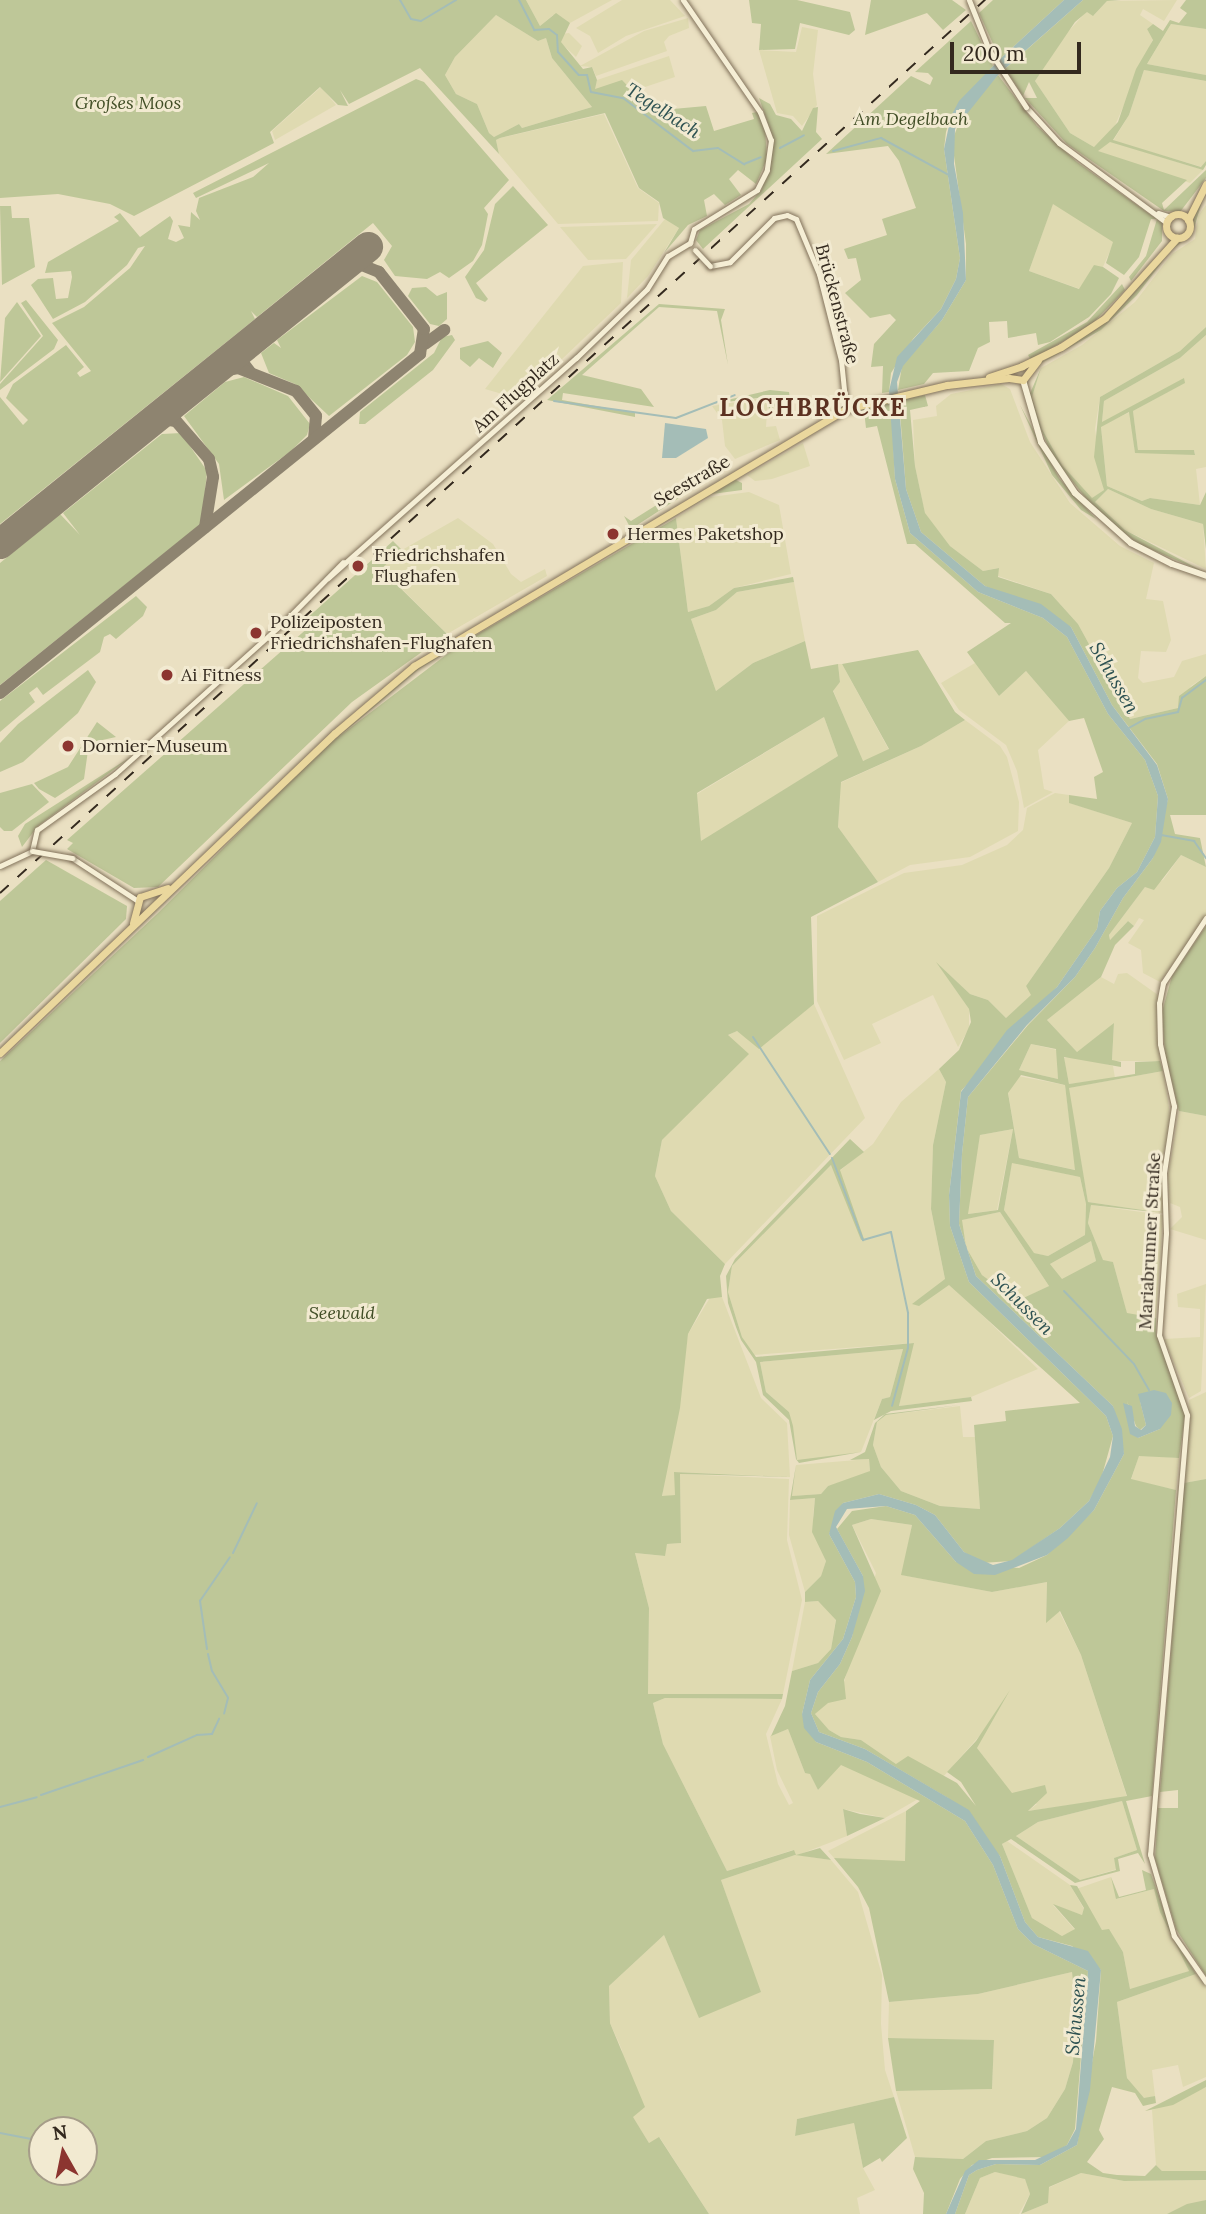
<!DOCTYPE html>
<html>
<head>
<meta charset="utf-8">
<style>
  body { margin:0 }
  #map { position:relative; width:1206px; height:2214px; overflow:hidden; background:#eae0c2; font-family:Lora,serif }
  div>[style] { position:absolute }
  .farmland>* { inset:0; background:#dfdab1 }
  .green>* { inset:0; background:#bec798 }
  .water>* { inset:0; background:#a4bdb7 }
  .stream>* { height:2px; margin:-1px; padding:0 1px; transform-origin:1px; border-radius:1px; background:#a4bdb7 }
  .taxiway>* { height:12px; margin:-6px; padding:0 6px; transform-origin:6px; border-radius:6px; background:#8e8470 }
  .runway>* { height:30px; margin:-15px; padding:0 15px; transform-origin:15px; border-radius:15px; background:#8e8470 }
  .roads { filter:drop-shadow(0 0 2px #82725b) drop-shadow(0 0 2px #82725b) }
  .tertiary>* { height:5px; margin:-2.5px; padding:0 2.5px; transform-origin:2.5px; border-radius:2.5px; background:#f5eed5 }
  .secondary>* { height:6px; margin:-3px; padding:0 3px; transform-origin:3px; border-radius:3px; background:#f5eed5 }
  .primary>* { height:7px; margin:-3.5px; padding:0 3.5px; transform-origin:3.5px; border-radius:3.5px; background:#ead79d }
  .primary>.ring { margin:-3.5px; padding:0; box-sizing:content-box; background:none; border:7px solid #ead79d; border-radius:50% }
  .rail>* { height:2px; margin-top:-1px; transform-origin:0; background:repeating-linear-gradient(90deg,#33291e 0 12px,transparent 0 24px) }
  .bridges { filter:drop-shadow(0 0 2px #82725b) drop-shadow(0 0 2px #82725b) }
  .tertiary-bridge>* { height:5px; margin:-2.5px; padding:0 2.5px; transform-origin:2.5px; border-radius:2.5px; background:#f5eed5 }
  .dots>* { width:19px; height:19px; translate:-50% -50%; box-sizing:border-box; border:4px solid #f2ead1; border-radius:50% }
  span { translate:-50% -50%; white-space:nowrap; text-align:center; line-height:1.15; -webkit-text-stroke:6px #f2ead1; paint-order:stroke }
  .park-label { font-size:18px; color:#414e26; font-style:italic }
  .street-label { font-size:18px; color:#33291e }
  .poi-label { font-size:18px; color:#33291e }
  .left { translate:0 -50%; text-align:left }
  .water-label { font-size:19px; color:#2e5252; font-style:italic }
  .district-label { font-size:24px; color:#5c3121; font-weight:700; letter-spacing:2px }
  .north { position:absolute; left:28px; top:2116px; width:70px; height:70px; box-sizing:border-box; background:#f2ead1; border:2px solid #a69d89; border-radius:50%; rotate:351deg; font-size:19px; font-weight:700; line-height:28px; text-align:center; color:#33291e }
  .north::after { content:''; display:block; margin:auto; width:24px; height:32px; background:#8c3530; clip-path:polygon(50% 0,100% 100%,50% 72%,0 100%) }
  .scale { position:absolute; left:950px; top:42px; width:131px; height:32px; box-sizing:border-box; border:4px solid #33291e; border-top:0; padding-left:9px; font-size:21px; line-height:24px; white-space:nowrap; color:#33291e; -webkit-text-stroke:5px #f2ead1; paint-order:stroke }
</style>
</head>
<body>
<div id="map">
  <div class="farmland">
    <div style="clip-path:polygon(526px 0,612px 0,570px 23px,553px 15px,540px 26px)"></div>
    <div style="clip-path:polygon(622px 0,670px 0,685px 16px,626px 36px,598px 53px,590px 36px,576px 28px)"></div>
    <div style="clip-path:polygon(1177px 0,1164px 21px,1143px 9px,1140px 15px,1153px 24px,1147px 29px,1153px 39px,1113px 130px,1094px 147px,1070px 133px,1035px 81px,1065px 35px,1087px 11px,1094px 15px,1107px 1px)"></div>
    <div style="clip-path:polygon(496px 15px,538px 41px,546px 38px,552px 58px,592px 107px,522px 128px,519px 124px,494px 137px,489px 133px,477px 104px,456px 94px,445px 75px,455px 57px)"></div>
    <div style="clip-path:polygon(688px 18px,689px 28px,669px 36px,664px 42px,667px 51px,596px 76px,592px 67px,580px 66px,644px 31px)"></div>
    <div style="clip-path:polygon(1171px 24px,1206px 29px,1206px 75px,1147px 64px)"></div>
    <div style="clip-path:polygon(802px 27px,818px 30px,813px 74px,817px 105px,802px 126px,793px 116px,777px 113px,759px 50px,796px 52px)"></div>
    <div style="clip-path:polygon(569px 33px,582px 46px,576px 57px,560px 42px,561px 34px)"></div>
    <div style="clip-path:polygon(669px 56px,675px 77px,630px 92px,594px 89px,597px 80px)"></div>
    <div style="clip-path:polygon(1144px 70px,1206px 81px,1206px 161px,1202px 167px,1113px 141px,1129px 115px)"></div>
    <div style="clip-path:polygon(321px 87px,336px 105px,275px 140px,272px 131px)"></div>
    <div style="clip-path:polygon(604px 114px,638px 188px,659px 203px,658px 221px,558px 224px,499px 154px,496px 140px,500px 138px)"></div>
    <div style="clip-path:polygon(1110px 141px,1203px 170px,1190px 183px,1097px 151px)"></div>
    <div style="clip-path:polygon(1053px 203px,1114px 242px,1102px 269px,1094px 266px,1080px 289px,1029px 271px)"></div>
    <div style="clip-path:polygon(1206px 205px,1206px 327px,1180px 351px,1100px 397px,1095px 429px,1104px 490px,1092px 499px,1062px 465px,1042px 429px,1032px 397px,1041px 368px,1082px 345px,1135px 302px,1172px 254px,1195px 239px,1198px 216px)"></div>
    <div style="clip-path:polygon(665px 219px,679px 228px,648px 276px,627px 298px,631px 260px)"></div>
    <div style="clip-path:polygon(657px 224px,626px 259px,588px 260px,560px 227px)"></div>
    <div style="clip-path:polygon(623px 262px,621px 303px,520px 399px,485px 389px,583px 266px)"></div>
    <div style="clip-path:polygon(1206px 335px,1206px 467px,1196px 469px,1200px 505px,1150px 498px,1142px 501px,1107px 486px,1101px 426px,1130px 412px,1135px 452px,1195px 454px,1194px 450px,1138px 450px,1133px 411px,1184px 383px,1184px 379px,1102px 423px,1104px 401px,1180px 358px)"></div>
    <div style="clip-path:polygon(1001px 384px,1010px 389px,1030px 442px,1070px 503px,1120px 546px,1154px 563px,1146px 599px,1163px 601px,1171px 640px,1166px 652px,1141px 651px,1138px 678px,1143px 683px,1174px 677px,1182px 661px,1206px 654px,1206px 676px,1191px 686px,1178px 708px,1130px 719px,1078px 624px,1051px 594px,998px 576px,998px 568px,983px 571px,950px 546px,925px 514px,915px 466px,913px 420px,937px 416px,936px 406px,951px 394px)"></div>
    <div style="clip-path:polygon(768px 397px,766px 427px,776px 426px,780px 440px,735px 459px,725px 446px,722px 420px,712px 406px)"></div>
    <div style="clip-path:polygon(803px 443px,810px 466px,772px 479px,755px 481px,747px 475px)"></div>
    <div style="clip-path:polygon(1108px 489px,1151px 509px,1203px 524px,1206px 569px,1125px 530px,1095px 502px)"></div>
    <div style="clip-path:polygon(749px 492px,779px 505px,791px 574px,734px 588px,709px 606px,688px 612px,676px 518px,711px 497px)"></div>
    <div style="clip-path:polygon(458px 518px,493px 544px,511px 574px,521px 582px,545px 569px,547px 576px,447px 634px,381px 568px,402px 550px)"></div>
    <div style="clip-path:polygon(794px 582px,805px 641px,753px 663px,716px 691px,691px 619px,716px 610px,737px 592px)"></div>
    <div style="clip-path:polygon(975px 663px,999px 696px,1026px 671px,1069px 721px,1038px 750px,1044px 789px,1053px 792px,1024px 808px,1017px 771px,1006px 745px,959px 710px,941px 683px)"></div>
    <div style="clip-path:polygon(838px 664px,842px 664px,889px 750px,874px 758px,862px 761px,833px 690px,840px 682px)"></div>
    <div style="clip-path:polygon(824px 717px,838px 756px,701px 842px,697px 794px)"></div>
    <div style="clip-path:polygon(965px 720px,1000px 746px,1007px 757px,1019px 802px,1018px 831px,970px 857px,910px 865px,878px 882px,838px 827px,840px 783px,921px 746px)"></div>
    <div style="clip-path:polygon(1055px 793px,1069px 795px,1070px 803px,1132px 823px,1109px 868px,1026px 986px,1032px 995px,1006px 1018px,988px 1000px,970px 994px,938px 964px,969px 1009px,969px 1029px,958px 1047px,933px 995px,872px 1024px,881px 1043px,844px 1060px,817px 1001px,817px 916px,904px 873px,962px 865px,1007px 845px,1023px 830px,1027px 808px)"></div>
    <div style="clip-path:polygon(1181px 855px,1206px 867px,1206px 917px,1160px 982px,1143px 973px,1141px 950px,1128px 943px,1144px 920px,1139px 918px,1134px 926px,1128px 921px,1110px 940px,1109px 935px,1145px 887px,1163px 880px)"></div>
    <div style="clip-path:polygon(1127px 973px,1158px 995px,1160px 1061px,1112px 1061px,1114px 1024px,1077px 1052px,1047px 1020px,1101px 977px,1114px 984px,1118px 974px)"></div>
    <div style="clip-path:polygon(814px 1004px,865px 1118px,725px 1264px,671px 1211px,655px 1176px,662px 1140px,748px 1054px,727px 1036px,736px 1031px,766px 1041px)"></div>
    <div style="clip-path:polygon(1031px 1044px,1057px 1050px,1058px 1079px,1019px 1070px)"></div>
    <div style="clip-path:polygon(1076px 1056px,1113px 1066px,1115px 1078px,1069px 1084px,1064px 1058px)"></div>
    <div style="clip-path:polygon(939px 1069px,946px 1082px,933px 1145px,931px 1209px,945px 1279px,1038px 1369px,971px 1397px,899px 1406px,913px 1343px,753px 1355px,742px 1337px,728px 1292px,732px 1266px,831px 1165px,837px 1173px,873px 1144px,901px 1102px)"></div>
    <div style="clip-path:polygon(1163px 1071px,1171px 1120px,1162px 1161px,1163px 1213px,1088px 1202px,1068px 1088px)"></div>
    <div style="clip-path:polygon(1018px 1076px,1065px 1085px,1076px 1170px,1019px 1158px,1008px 1092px)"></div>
    <div style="clip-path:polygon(1179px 1111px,1206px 1116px,1206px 1240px,1170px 1229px,1182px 1217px,1180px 1207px,1170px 1203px,1168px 1176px)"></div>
    <div style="clip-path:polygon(1013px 1129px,997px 1210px,967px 1214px,980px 1135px)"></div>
    <div style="clip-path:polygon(1012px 1162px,1080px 1177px,1086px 1204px,1085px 1235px,1048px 1256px,1033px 1253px,1004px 1210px)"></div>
    <div style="clip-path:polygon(1091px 1205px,1163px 1215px,1156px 1318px,1127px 1314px,1113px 1262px,1103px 1261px,1088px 1223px)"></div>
    <div style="clip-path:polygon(1000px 1212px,1049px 1286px,1017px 1302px,982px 1275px,966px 1247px,961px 1220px)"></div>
    <div style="clip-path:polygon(1091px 1241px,1096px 1261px,1062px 1280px,1050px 1264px)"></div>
    <div style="clip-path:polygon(1206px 1284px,1201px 1391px,1189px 1398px,1164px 1339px,1200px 1337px,1200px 1309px,1178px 1307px,1177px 1294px)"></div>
    <div style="clip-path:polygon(711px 1296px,722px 1297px,761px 1398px,787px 1423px,790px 1477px,675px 1472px,675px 1495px,662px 1497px,688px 1334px)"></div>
    <div style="clip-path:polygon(903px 1349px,890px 1397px,882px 1399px,861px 1452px,797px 1461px,789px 1412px,766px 1392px,760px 1362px)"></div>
    <div style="clip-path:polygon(1206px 1392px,1206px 1479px,1184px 1483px,1189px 1400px)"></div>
    <div style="clip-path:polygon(960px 1406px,963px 1437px,975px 1437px,980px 1509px,940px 1506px,901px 1491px,881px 1467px,873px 1445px,877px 1422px,886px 1415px)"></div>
    <div style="clip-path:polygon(1139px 1455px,1179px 1458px,1176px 1490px,1131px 1480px)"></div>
    <div style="clip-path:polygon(869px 1459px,870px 1471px,861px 1478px,828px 1486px,821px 1494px,792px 1496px,796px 1465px)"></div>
    <div style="clip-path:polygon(680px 1474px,789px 1479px,787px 1540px,802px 1600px,783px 1694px,648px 1694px,649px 1608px,635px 1553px,664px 1556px,667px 1544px,681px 1543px)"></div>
    <div style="clip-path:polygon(815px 1498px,813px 1516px,826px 1561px,821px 1576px,805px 1592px,789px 1535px,790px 1500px)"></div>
    <div style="clip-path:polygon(871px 1519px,912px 1525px,902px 1575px,992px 1592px,1047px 1582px,1046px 1622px,1059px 1611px,1081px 1655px,1127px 1797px,1028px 1811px,1037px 1804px,1012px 1794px,977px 1748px,982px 1733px,943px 1777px,896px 1764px,861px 1740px,841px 1737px,829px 1730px,815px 1714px,842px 1689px,876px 1573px,852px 1525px)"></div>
    <div style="clip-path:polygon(818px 1601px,836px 1619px,831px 1649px,818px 1663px,792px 1671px,805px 1602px)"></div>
    <div style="clip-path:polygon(665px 1698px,782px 1699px,766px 1734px,778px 1784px,789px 1805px,793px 1803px,777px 1770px,770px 1736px,788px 1729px,805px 1773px,810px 1773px,818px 1790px,841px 1764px,918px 1799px,885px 1818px,843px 1809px,847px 1836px,798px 1855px,831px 1860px,858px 1892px,882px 1975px,881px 2024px,885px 2070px,894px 2097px,797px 2119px,795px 2136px,854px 2123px,863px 2168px,875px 2190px,857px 2198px,860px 2214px,709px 2214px,660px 2138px,649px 2143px,632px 2116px,622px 2050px,610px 2023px,609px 1986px,664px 1935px,699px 2017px,760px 1992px,721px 1880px,795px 1855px,793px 1850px,727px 1871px,663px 1744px,653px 1703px)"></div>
    <div style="clip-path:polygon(1122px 1801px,1137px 1850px,1114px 1858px,1117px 1869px,1080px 1880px,1016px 1836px,1038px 1822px)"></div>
    <div style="clip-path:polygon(906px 1811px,905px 1861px,865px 1863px,834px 1858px,828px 1851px)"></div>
    <div style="clip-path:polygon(1007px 1841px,1070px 1885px,1084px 1909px,1082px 1915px,1053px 1905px,1075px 1930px,1062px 1936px,1032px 1918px,1002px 1844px)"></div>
    <div style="clip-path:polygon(1111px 1877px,1117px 1899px,1154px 1889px,1189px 1971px,1130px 1990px,1123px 1952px,1109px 1930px,1102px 1930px,1076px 1889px)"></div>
    <div style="clip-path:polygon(1072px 1972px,1076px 2014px,1073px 2062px,1065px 2089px,1047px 2118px,1027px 2131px,986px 2141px,963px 2159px,915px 2157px,896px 2091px,992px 2089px,994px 2040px,888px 2038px,889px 2002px,978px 1994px)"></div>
    <div style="clip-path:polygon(1196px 1974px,1206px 1985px,1206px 2077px,1183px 2087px,1178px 2065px,1152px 2070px,1155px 2096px,1144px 2099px,1127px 2078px,1117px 2002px)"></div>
    <div style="clip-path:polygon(1206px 2087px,1206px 2171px,1162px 2171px,1156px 2165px,1152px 2110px)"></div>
    <div style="clip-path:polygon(995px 2172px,1025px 2178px,1030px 2194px,1019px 2214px,965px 2214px,980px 2178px)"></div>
    <div style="clip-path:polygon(1081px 2173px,1124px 2181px,1206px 2180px,1206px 2200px,1167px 2214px,1021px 2214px,1048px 2203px,1048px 2188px)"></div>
  </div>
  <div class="green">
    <div style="clip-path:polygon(evenodd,0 0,526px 0,540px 26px,556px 13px,570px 23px,561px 42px,583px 69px,592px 67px,597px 80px,595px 89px,622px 80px,641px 100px,662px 110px,706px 106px,714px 131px,754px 119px,752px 113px,757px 112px,765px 128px,767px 159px,756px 184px,738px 170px,729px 179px,741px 195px,725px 205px,714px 194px,704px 200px,707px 216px,688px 225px,664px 253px,679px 228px,663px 218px,659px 202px,639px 188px,605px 113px,500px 138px,496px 140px,499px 154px,420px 68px,349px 104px,340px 90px,348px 106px,338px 105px,320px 87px,270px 132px,274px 143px,134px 216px,110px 204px,58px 194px,0 198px,0 0,496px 15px,538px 41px,546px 38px,552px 58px,592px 107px,522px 128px,519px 124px,494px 137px,489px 133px,477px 104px,456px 94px,445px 75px,455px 57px,496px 15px)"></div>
    <div style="clip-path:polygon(749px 0,797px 0,850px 12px,855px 30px,849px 35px,800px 23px,795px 49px,759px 50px,761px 24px,752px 23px)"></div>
    <div style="clip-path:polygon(871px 0,952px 0,966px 10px,943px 30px,927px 13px,865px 35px)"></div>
    <div style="clip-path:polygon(993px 0,1064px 0,1000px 59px,979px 13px)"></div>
    <div style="clip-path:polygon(1083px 0,1121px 0,1107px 1px,1093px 16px,1087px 12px,1075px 22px,1035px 81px,1070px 133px,1094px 147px,1118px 122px,1136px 69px,1153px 40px,1147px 29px,1153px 24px,1163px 31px,1170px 20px,1179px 23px,1187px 13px,1180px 8px,1186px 0,1206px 0,1206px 29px,1171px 24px,1147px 64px,1206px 75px,1206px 81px,1144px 70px,1129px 115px,1113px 140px,1201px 167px,1206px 161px,1206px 165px,1203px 170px,1110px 142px,1098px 151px,1187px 180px,1162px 203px,1164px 210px,1206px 170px,1206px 178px,1180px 212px,1164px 211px,1067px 144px,1025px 98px,1037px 98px,1029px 82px,1023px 96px,1005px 69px)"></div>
    <div style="clip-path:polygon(971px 21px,993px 66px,951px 116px,946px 132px,944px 149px,960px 258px,956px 279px,941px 309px,913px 339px,891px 373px,889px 392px,882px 393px,883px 366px,871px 367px,874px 344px,896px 320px,890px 314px,870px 318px,845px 293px,861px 280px,856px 258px,848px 259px,844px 249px,887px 235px,882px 219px,916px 208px,899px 161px,888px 146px,826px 154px,911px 76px,930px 85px,933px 78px,928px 73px,915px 72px)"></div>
    <div style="clip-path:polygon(998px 75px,1037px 126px,1077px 162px,1162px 223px,1162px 241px,1131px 281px,1129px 277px,1146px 256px,1157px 219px,1151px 219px,1139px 257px,1124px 275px,1106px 263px,1113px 242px,1053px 204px,1029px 271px,1079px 289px,1094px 265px,1103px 267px,1119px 278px,1111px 294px,1089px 317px,1050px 342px,1038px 345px,1036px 333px,1008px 338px,1007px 321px,989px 322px,990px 342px,978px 348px,969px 371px,933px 373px,924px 384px,898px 390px,902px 366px,942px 320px,966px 280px,966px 244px,952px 141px,962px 115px)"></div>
    <div style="clip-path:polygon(416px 79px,424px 82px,509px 180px,484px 208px,488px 214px,482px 245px,473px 261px,449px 278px,440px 272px,427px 279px,395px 276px,384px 260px,392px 246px,373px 223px,257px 317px,251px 311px,255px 319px,0 524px,0 397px,23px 425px,28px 420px,6px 398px,13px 384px,66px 345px,84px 367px,77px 373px,80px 377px,91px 371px,52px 323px,84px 307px,130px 268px,145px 246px,138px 248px,127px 265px,85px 302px,53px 319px,31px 285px,38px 279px,53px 278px,56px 299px,68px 298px,72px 277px,71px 271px,45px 273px,48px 262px,119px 221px,114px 217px,120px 213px,140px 237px,170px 216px,173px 221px,168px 239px,176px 242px,184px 238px,178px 225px,190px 227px,191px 212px,200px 220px,196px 211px,199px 198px,253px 177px,269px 163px,196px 198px,193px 193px)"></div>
    <div style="clip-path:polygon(759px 98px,770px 104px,776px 115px,791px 119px,802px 131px,813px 108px,818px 107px,816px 132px,822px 139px,703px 249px,696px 240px,700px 230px,749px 204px,762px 189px,774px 141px)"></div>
    <div style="clip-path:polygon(513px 186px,548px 225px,476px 283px,488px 299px,485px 302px,476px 298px,465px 277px,484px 250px,495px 204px)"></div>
    <div style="clip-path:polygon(1206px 188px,1192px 235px,1171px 250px,1137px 295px,1101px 330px,1036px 366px,1097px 327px,1126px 301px,1167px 250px,1189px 234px,1190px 220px)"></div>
    <div style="clip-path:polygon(0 206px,11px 206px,12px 218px,29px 218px,35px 267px,2px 285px)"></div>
    <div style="clip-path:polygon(362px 276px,377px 282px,413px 327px,415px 342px,407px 355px,329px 416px,295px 384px,269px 373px,261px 353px,274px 343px,281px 348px,277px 340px)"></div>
    <div style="clip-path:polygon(1122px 284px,1125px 290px,1091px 325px,1031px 360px,1028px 355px,1087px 322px)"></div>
    <div style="clip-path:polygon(426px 287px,437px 296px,447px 292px,447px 319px,439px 326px,430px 324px,408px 296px,412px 288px)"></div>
    <div style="clip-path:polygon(26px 300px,58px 340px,54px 349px,0 390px,0 384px,43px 336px,21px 303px)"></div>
    <div style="clip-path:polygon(17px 302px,41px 336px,0 382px,5px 318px)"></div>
    <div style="clip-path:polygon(659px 304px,725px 309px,721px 320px,728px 365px,717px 311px,659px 307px,582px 375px,641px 389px,654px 407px,563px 393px,562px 400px,635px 413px,635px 417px,547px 400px)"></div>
    <div style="clip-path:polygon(1206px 327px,1206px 335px,1180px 358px,1104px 401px,1102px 422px,1184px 378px,1185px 383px,1133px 411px,1138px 450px,1194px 450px,1195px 455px,1135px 453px,1129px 412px,1101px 427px,1107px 486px,1142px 501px,1150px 498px,1200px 505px,1206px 492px,1206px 549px,1203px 524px,1151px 509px,1108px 489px,1095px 502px,1125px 530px,1206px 573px,1139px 544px,1098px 513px,1052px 456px,1028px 398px,1041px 368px,1032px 397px,1042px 429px,1062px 465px,1092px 498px,1104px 490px,1094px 457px,1100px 397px,1180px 351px)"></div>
    <div style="clip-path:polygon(442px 337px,452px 335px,455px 340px,433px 370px,365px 424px,359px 424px,360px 412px,434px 353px)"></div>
    <div style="clip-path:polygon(488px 341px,502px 353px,493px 368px,479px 358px,470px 367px,460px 359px,460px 348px)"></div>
    <div style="clip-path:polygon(244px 377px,288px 396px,310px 424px,307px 435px,291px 451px,224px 500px,219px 464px,184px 416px,225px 382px)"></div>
    <div style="clip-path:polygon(770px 390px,789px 392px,790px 400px,769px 409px,767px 397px,710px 404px)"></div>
    <div style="clip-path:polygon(evenodd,925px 395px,928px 406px,910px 410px,915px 466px,925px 513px,950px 546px,983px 571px,999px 568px,998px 577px,1051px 594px,1078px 624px,1130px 719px,1178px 708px,1179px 696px,1206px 676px,1206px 815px,1170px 815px,1175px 834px,1200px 838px,1206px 867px,1181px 855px,1154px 890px,1145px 887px,1109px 935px,1110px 940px,1128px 921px,1134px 926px,1115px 945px,1101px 977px,1047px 1020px,1077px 1052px,1114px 1023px,1112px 1060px,1121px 1062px,1121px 1067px,1064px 1057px,1069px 1084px,1135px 1074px,1135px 1062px,1160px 1061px,1163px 1071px,1069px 1088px,1088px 1202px,1163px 1213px,1091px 1205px,1088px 1223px,1103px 1260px,1113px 1262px,1127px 1313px,1156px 1318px,1156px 1334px,1183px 1397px,1185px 1416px,1179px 1458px,1139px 1456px,1131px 1479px,1176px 1490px,1152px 1796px,1126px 1801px,1145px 1864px,1138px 1853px,1118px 1859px,1120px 1871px,1075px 1883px,1011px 1839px,1002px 1844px,1032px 1918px,1062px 1936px,1075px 1929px,1053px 1904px,1082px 1915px,1084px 1908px,1070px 1885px,1077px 1886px,1102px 1930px,1109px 1929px,1123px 1952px,1130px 1989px,1189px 1971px,1160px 1912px,1154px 1889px,1116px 1899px,1111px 1877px,1119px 1897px,1146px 1890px,1142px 1870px,1151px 1874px,1174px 1939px,1196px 1974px,1117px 2002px,1127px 2078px,1144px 2098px,1155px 2096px,1156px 2103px,1143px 2106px,1135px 2093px,1112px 2087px,1099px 2130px,1104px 2139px,1087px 2162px,1103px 2173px,1117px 2175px,1145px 2176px,1156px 2165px,1162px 2171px,1206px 2171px,1206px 2180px,1124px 2181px,1081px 2173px,1049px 2187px,1048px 2203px,1021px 2214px,1030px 2194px,1025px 2179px,995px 2172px,980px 2178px,965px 2214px,955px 2214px,969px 2175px,977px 2170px,996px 2164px,1040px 2165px,1077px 2145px,1096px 2041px,1101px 1970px,1072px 1946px,1038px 1937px,1025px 1922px,1000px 1856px,948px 1798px,865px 1749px,819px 1732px,811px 1713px,818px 1692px,840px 1664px,852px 1637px,863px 1576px,837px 1529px,852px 1511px,886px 1506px,915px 1515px,956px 1562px,1019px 1568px,1047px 1555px,1094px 1510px,1124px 1454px,1113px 1406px,976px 1276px,959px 1224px,962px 1154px,968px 1097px,1028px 1025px,1075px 977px,1095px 948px,1123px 898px,1153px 858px,1168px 799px,1157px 764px,1112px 705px,1071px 627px,985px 586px,921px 532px,906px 489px,899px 400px,925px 395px,1031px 1044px,1056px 1049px,1058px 1079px,1019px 1070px,1031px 1044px,925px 395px,1021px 1075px,1065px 1085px,1075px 1170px,1019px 1158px,1008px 1093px,1021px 1075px,925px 395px,1013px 1129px,998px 1210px,968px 1214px,980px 1135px,1013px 1129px,925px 395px,1012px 1163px,1080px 1177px,1086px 1204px,1085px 1235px,1048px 1256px,1034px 1253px,1004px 1210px,1012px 1163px,925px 395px,1000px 1212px,1049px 1286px,1017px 1301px,982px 1275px,966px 1247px,962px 1220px,1000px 1212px,925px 395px,1091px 1241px,1096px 1261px,1062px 1279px,1050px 1264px,1091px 1241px,925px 395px,1127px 1401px,1136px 1426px,1140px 1430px,1146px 1425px,1140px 1401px,1160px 1429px,1138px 1438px,1127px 1401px,925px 395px,871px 1519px,912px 1525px,901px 1575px,992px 1592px,1047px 1582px,1046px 1623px,1060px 1611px,1081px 1655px,1127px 1796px,1028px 1811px,1047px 1793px,1045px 1785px,1012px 1793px,977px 1748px,1010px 1690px,976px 1741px,947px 1772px,961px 1782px,976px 1806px,957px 1783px,908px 1756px,896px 1764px,861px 1740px,841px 1737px,829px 1730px,815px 1714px,828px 1703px,846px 1699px,844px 1680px,881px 1591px,852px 1525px,871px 1519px,925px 395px,1122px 1801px,1137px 1850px,1114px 1858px,1116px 1870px,1080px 1880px,1016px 1836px,1038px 1822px,1122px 1801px)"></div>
    <div style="clip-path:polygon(891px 402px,895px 479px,910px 533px,978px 592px,1043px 618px,1067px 637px,1108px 714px,1145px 760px,1158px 796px,1155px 837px,1137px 872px,1117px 888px,1100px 911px,1097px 929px,1057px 987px,961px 1091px,949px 1195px,950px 1226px,969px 1282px,1106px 1416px,1113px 1436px,1101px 1479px,1089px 1501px,1060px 1528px,1012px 1561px,981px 1563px,964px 1552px,935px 1515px,916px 1505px,879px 1494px,843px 1503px,829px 1534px,855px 1582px,856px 1597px,843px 1639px,810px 1680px,802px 1714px,816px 1742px,867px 1762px,965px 1821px,993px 1865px,1018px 1929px,1033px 1944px,1088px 1971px,1075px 2129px,1067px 2145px,1048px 2157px,992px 2158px,972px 2165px,960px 2179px,946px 2214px,923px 2214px,924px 2193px,913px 2169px,915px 2157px,963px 2159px,986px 2141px,1027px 2131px,1047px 2118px,1065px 2089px,1073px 2062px,1076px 2014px,1072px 1972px,978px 1994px,889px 2002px,869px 1908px,858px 1887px,834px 1858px,905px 1861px,906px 1811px,920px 1801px,841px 1765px,818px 1790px,810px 1774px,805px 1773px,788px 1729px,771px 1736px,785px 1706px,792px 1671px,818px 1663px,831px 1649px,836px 1620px,818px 1601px,805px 1602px,805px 1592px,821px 1576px,826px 1561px,812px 1532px,815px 1498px,790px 1500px,796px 1465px,792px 1496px,821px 1494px,828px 1486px,870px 1471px,869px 1459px,850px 1460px,865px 1452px,875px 1423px,885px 1414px,960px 1405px,886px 1415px,877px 1422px,873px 1445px,881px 1467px,901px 1491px,940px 1506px,980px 1509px,974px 1425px,1006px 1421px,1005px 1411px,1080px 1403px,949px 1285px,919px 1306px,912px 1304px,945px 1279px,931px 1209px,933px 1145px,946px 1082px,939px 1069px,959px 1050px,971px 1022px,969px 1009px,936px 962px,970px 994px,988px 1000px,1006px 1018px,1031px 995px,1026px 986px,1109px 868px,1132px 823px,1069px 803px,1069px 795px,1097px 799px,1094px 777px,1103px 772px,1084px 718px,1069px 721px,1026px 671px,999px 696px,967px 652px,1011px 623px,1005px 623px,915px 544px,907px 544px,877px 426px,866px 428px,864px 411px,860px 409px)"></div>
    <div style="clip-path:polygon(1020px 405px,1059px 478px,1096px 519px,1081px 510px,1052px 475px)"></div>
    <div style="clip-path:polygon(181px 433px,207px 471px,202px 523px,0 685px,0 563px,60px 514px,80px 535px,63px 513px,162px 434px)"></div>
    <div style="clip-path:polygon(714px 469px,716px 474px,631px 529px,624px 516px,631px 521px)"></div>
    <div style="clip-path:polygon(734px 479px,742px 483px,742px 490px,712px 494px,566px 580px)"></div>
    <div style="clip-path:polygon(evenodd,676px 518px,688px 612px,709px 606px,734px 588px,793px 577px,794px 582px,737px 592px,716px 610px,691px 619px,716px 691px,753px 663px,805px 641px,811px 669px,838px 664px,840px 682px,833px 691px,863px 761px,889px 749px,842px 664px,918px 650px,955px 712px,965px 720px,921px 746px,841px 782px,838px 827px,878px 882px,811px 917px,814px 1004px,759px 1049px,737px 1031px,728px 1035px,749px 1054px,662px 1140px,655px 1176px,671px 1211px,725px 1264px,720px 1276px,722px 1297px,707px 1299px,688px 1334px,680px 1408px,662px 1496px,675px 1495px,674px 1472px,790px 1477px,680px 1474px,681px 1543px,667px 1544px,665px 1556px,635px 1553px,649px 1608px,648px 1694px,783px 1694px,782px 1699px,665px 1698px,653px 1703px,663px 1744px,727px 1871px,794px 1850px,796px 1855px,820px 1848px,831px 1860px,795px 1855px,721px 1880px,761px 1992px,699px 2018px,664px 1935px,609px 1986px,610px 2023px,645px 2107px,633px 2117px,649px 2143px,659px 2137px,709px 2214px,0 2214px,0 1061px,157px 914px,335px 737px,411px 672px,563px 581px,419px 669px,337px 738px,459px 645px,676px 518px,824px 717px,838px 756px,701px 841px,697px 793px,824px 717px,676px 518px,42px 2130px,84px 2130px,84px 2172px,42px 2172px,42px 2130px)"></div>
    <div style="clip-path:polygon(393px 541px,402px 550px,381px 569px,447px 634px,352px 702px,158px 887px,134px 888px,67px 849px,73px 843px,67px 840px,310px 626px,305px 620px)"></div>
    <div style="clip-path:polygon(136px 596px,147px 607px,143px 616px,116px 639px,110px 634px,104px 637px,100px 652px,43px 695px,37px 687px,29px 693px,35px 702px,0 732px,0 701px)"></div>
    <div style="clip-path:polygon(88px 670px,96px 682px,78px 713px,23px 762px,0 772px,0 743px,18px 724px)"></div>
    <div style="clip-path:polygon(97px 722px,116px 737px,89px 743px,84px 779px,55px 798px,39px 789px,34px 783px,68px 767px)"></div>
    <div style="clip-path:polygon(132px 756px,38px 826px,22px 847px,18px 836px,25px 824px)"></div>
    <div style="clip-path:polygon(32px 784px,49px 802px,12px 831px,4px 831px,0 827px,0 793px)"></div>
    <div style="clip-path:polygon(46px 860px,127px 906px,126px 919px,0 1043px,0 901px)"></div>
    <div style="clip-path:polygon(1206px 926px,1206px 1116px,1179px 1111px,1165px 1054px,1162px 1012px,1172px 976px)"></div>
    <div style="clip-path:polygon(850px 1139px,864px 1152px,840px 1170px,864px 1239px,861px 1240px,831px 1165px,732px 1266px,728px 1292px,742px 1337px,756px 1357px,914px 1343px,899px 1406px,971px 1397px,972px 1401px,891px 1411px,874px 1420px,882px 1399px,890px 1397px,903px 1349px,760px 1362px,766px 1392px,789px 1412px,793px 1426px,797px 1460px,861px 1452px,799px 1463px,796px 1459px,789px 1420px,763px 1395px,756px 1362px,741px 1340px,736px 1327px,728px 1303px,726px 1276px,735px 1259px)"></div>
    <div style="clip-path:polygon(1206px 1479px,1206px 1976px,1176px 1929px,1155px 1859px,1158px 1808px,1178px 1808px,1178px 1790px,1160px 1792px,1184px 1483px)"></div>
    <div style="clip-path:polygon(843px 1809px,860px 1814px,885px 1818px,847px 1836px)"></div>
    <div style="clip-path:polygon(888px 2038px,994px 2040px,992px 2089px,896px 2091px)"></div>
    <div style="clip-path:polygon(1206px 2080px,1206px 2087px,1173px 2105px,1145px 2111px)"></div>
    <div style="clip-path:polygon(894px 2097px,907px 2138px,882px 2162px,880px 2158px,863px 2168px,854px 2123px,795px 2136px,797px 2119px)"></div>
    <div style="clip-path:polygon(1206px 2200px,1206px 2214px,1167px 2214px,1187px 2204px)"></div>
  </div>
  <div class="water">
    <div style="clip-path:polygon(1064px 0,1083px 0,998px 75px,955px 129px,954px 164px,963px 213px,966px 280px,942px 320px,903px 366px,897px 382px,906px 489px,921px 532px,985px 586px,1041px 604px,1071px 627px,1112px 705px,1157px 765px,1168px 799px,1161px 842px,1153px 858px,1123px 898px,1095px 948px,1075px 977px,1027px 1025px,968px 1097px,962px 1154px,959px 1224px,976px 1276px,1113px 1406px,1122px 1429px,1124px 1454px,1094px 1510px,1068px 1538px,1047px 1555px,995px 1575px,974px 1574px,956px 1562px,915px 1515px,886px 1506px,847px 1509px,836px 1527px,863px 1576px,865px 1591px,852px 1637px,840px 1664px,818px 1692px,811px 1713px,819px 1732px,865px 1749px,969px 1810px,1000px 1856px,1025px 1922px,1038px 1937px,1088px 1951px,1101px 1970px,1090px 2090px,1077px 2145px,1040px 2165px,996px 2164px,977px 2170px,969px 2175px,955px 2214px,946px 2214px,965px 2171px,979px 2160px,1035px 2160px,1067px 2145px,1076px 2129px,1088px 1971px,1033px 1944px,1018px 1929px,993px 1865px,965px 1821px,867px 1762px,816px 1742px,804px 1728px,802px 1714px,810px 1680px,843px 1639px,856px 1597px,855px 1582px,829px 1534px,835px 1511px,843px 1503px,879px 1494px,916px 1505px,935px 1515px,964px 1552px,993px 1565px,1012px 1560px,1060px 1528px,1089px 1501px,1110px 1457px,1113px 1436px,1106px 1416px,969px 1282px,950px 1226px,949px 1195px,961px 1092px,1007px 1030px,1057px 987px,1097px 929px,1100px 911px,1117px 888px,1137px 872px,1155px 837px,1158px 796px,1145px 760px,1108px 714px,1067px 637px,1043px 618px,978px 592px,910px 533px,895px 479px,889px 391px,897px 357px,941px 309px,956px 279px,960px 258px,944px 149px,951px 116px,959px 101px,1000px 59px)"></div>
    <div style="clip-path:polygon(665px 423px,706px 429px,708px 438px,676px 458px,662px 458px)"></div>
    <div style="clip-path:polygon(1154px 1390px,1166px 1393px,1172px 1403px,1171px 1415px,1160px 1429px,1138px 1438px,1130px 1434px,1123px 1403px,1132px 1406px,1135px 1426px,1141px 1430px,1146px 1425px,1138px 1394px)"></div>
  </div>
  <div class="stream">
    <div style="left:400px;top:0;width:22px;rotate:60deg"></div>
    <div style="left:411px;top:19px;width:10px;rotate:11deg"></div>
    <div style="left:421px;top:21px;width:41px;rotate:-31deg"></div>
    <div style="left:519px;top:0;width:34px;rotate:63deg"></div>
    <div style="left:534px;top:30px;width:15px;rotate:-4deg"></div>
    <div style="left:549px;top:29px;width:10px;rotate:37deg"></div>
    <div style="left:557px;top:35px;width:17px;rotate:87deg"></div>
    <div style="left:558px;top:52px;width:31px;rotate:48deg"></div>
    <div style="left:579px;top:75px;width:8px"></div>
    <div style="left:587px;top:75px;width:17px;rotate:77deg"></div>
    <div style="left:591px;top:92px;width:33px;rotate:11deg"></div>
    <div style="left:623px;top:98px;width:88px;rotate:37.1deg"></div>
    <div style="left:693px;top:151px;width:25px;rotate:-7deg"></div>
    <div style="left:718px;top:148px;width:31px;rotate:32deg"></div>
    <div style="left:744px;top:164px;width:18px;rotate:-22deg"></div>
    <div style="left:780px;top:148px;width:27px;rotate:-28deg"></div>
    <div style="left:833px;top:151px;width:50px;rotate:-15.2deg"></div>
    <div style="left:881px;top:138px;width:77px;rotate:28.6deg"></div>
    <div style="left:554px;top:401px;width:123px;rotate:7.9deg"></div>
    <div style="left:676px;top:418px;width:63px;rotate:-21.3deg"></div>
    <div style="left:1127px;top:729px;width:21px;rotate:-29deg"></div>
    <div style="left:1145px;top:719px;width:34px;rotate:-12deg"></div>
    <div style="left:1178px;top:712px;width:15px;rotate:-74deg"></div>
    <div style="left:1182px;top:698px;width:30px;rotate:-37deg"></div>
    <div style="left:1161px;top:835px;width:34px;rotate:10deg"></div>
    <div style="left:1194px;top:841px;width:21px;rotate:55deg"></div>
    <div style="left:753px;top:1037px;width:140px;rotate:56.7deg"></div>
    <div style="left:832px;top:1158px;width:88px;rotate:69.3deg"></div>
    <div style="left:863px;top:1240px;width:29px;rotate:-16deg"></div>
    <div style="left:891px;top:1232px;width:83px;rotate:78.1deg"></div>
    <div style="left:908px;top:1313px;width:35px;rotate:90deg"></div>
    <div style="left:908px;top:1348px;width:60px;rotate:105.4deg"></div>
    <div style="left:1064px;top:1291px;width:101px;rotate:46.2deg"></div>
    <div style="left:1134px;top:1364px;width:30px;rotate:60deg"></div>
    <div style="left:233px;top:1553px;width:55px;rotate:-64.4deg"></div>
    <div style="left:207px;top:1649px;width:49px;rotate:-98.3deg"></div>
    <div style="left:200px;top:1601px;width:53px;rotate:-55.7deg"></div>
    <div style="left:208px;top:1654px;width:17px;rotate:77deg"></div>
    <div style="left:212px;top:1671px;width:31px;rotate:59deg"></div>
    <div style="left:228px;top:1698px;width:16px;rotate:104deg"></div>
    <div style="left:148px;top:1757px;width:54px;rotate:-24.2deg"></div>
    <div style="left:197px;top:1735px;width:15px;rotate:-4deg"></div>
    <div style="left:212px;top:1734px;width:17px;rotate:-65deg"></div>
    <div style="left:41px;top:1795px;width:108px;rotate:-18.9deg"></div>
    <div style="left:0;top:1807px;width:38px;rotate:-15deg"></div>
    <div style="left:43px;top:2130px;width:4px;rotate:-76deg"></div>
    <div style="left:0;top:2133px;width:37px;rotate:11deg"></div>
    <div style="left:36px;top:2140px;width:9px;rotate:-49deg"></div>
  </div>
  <div class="taxiway">
    <div style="left:425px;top:344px;width:24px;rotate:-36deg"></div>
    <div style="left:245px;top:346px;width:15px;rotate:106deg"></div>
    <div style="left:241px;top:360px;width:15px;rotate:53deg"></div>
    <div style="left:213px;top:373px;width:25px;rotate:-11deg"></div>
    <div style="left:238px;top:368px;width:62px;rotate:21.6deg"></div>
    <div style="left:296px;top:391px;width:32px;rotate:51deg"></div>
    <div style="left:316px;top:416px;width:23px;rotate:95deg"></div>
    <div style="left:149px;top:424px;width:14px;rotate:-21deg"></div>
    <div style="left:162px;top:419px;width:14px;rotate:8deg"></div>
    <div style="left:176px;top:421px;width:50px;rotate:49deg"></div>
    <div style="left:209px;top:459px;width:18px;rotate:77deg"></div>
    <div style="left:213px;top:477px;width:51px;rotate:99.1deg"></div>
    <div style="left:0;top:693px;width:540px;rotate:-38.91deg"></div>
    <div style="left:420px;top:354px;width:25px;rotate:-81deg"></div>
    <div style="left:424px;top:329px;width:73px;rotate:-128.3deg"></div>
    <div style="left:379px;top:272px;width:22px;rotate:-158deg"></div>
    <div style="left:359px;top:264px;width:20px;rotate:162deg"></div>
  </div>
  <div class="runway">
    <div style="left:0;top:544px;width:473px;rotate:-38.9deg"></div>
  </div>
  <div class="roads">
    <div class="tertiary">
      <div style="left:683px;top:0;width:136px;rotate:55.5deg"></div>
      <div style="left:760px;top:112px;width:30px;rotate:69deg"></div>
      <div style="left:771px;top:140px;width:30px;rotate:98deg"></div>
      <div style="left:767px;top:170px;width:22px;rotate:117deg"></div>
      <div style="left:757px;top:190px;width:74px;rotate:148.2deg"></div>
      <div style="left:694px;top:229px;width:15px;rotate:106deg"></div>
      <div style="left:1026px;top:107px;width:49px;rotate:47.5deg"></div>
      <div style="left:1059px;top:143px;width:134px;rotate:36.5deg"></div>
      <div style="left:1158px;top:213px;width:14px;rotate:17deg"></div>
      <div style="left:710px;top:266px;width:20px;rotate:-11deg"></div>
      <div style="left:730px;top:262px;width:62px;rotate:-45deg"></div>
      <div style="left:774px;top:218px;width:13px;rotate:-13deg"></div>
      <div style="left:787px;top:215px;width:10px;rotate:24deg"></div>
      <div style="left:796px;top:219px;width:60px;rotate:67.3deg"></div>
      <div style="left:819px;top:274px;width:89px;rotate:75.7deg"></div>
      <div style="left:841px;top:360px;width:49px;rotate:84.2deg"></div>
      <div style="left:328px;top:578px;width:332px;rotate:-41.6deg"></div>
      <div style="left:576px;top:358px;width:99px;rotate:-44.2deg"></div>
      <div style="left:647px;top:289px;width:39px;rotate:-58deg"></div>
      <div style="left:668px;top:256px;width:26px;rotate:-31deg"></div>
      <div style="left:72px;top:858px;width:79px;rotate:33.1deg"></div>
      <div style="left:0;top:866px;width:35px;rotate:-25deg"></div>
      <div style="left:32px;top:851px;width:22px;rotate:-77deg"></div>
      <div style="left:37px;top:830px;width:96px;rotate:-35.7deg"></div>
      <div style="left:115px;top:774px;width:232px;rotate:-42deg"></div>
      <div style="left:287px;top:619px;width:80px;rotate:-45.5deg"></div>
      <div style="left:1206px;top:918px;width:78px;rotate:123.5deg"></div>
      <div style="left:1163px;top:983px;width:20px;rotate:101deg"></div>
      <div style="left:1159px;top:1003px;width:41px;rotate:88.6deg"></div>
      <div style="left:1160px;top:1044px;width:64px;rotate:77.3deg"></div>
      <div style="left:1174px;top:1106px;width:68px;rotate:98.5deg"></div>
      <div style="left:1164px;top:1173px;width:60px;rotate:88.1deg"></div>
      <div style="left:1166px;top:1233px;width:102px;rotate:93.9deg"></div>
      <div style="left:1159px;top:1335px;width:85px;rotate:70.7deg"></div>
      <div style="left:1187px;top:1415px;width:441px;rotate:94.8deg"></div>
      <div style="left:1150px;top:1854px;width:85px;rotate:73.7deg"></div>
      <div style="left:1174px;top:1936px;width:56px;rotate:55.2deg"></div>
    </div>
    <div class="secondary">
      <div style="left:1023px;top:380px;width:65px;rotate:73.8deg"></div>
      <div style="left:1041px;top:442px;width:61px;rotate:56.3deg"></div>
      <div style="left:1075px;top:493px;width:75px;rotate:41.8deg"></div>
      <div style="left:1131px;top:543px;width:46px;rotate:27.1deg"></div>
      <div style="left:1172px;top:564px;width:36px;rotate:19deg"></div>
    </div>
    <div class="primary">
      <div class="ring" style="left:1166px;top:214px;width:17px;height:17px"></div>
      <div style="left:1188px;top:220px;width:40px;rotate:-63.4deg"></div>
      <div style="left:1022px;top:366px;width:43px;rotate:-26deg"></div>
      <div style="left:1061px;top:347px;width:53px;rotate:-33.4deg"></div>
      <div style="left:1105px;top:318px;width:108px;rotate:-48deg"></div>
      <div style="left:989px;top:377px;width:35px;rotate:-18deg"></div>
      <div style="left:1009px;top:378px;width:14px;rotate:8deg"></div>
      <div style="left:1023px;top:380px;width:25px;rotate:-53deg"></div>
      <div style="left:133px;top:923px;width:27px;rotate:-75deg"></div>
      <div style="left:140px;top:897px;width:29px;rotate:-18deg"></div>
      <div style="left:0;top:1053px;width:463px;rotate:-43.7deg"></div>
      <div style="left:335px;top:733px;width:104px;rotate:-40.3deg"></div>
      <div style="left:414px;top:666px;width:503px;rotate:-30.75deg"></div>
      <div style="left:846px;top:409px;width:104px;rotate:-13.4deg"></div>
      <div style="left:947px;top:385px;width:62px;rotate:-6.4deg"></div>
    </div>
  </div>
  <div class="rail">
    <div style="left:0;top:893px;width:1330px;rotate:-42.2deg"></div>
  </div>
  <div class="bridges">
    <div class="tertiary-bridge">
      <div style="left:969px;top:0;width:54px;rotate:68.2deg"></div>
      <div style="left:989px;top:50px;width:68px;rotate:57deg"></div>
      <div style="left:695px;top:250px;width:22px;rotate:47deg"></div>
      <div style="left:32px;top:851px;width:41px;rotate:9.9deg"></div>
    </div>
  </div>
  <div class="dots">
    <div style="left:613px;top:534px;background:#8c3530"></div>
    <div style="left:358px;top:566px;background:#8c3530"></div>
    <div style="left:256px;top:633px;background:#8c3530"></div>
    <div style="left:167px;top:675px;background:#8c3530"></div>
    <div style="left:68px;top:746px;background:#8c3530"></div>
  </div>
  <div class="park-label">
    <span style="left:128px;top:103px">Großes Moos</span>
    <span style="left:911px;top:119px">Am Degelbach</span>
    <span style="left:342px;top:1313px">Seewald</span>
  </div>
  <div class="street-label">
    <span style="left:837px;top:304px;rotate:75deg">Brückenstraße</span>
    <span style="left:516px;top:393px;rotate:-42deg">Am Flugplatz</span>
    <span style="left:692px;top:481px;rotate:-30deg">Seestraße</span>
    <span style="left:1150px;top:1241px;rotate:-87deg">Mariabrunner Straße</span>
  </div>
  <div class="poi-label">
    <span class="left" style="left:627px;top:534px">Hermes Paketshop</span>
    <span class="left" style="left:374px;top:566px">Friedrichshafen<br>Flughafen</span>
    <span class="left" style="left:270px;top:633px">Polizeiposten<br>Friedrichshafen-Flughafen</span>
    <span class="left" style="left:181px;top:675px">Ai Fitness</span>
    <span class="left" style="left:82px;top:746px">Dornier-Museum</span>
  </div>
  <div class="water-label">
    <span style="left:663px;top:111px;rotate:33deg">Tegelbach</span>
    <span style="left:1114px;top:678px;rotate:60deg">Schussen</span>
    <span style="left:1022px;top:1304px;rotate:45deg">Schussen</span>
    <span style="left:1076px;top:2016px;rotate:-85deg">Schussen</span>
  </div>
  <div class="district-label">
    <span style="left:813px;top:408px">LOCHBRÜCKE</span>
  </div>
  <div class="north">N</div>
  <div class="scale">200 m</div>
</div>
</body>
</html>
